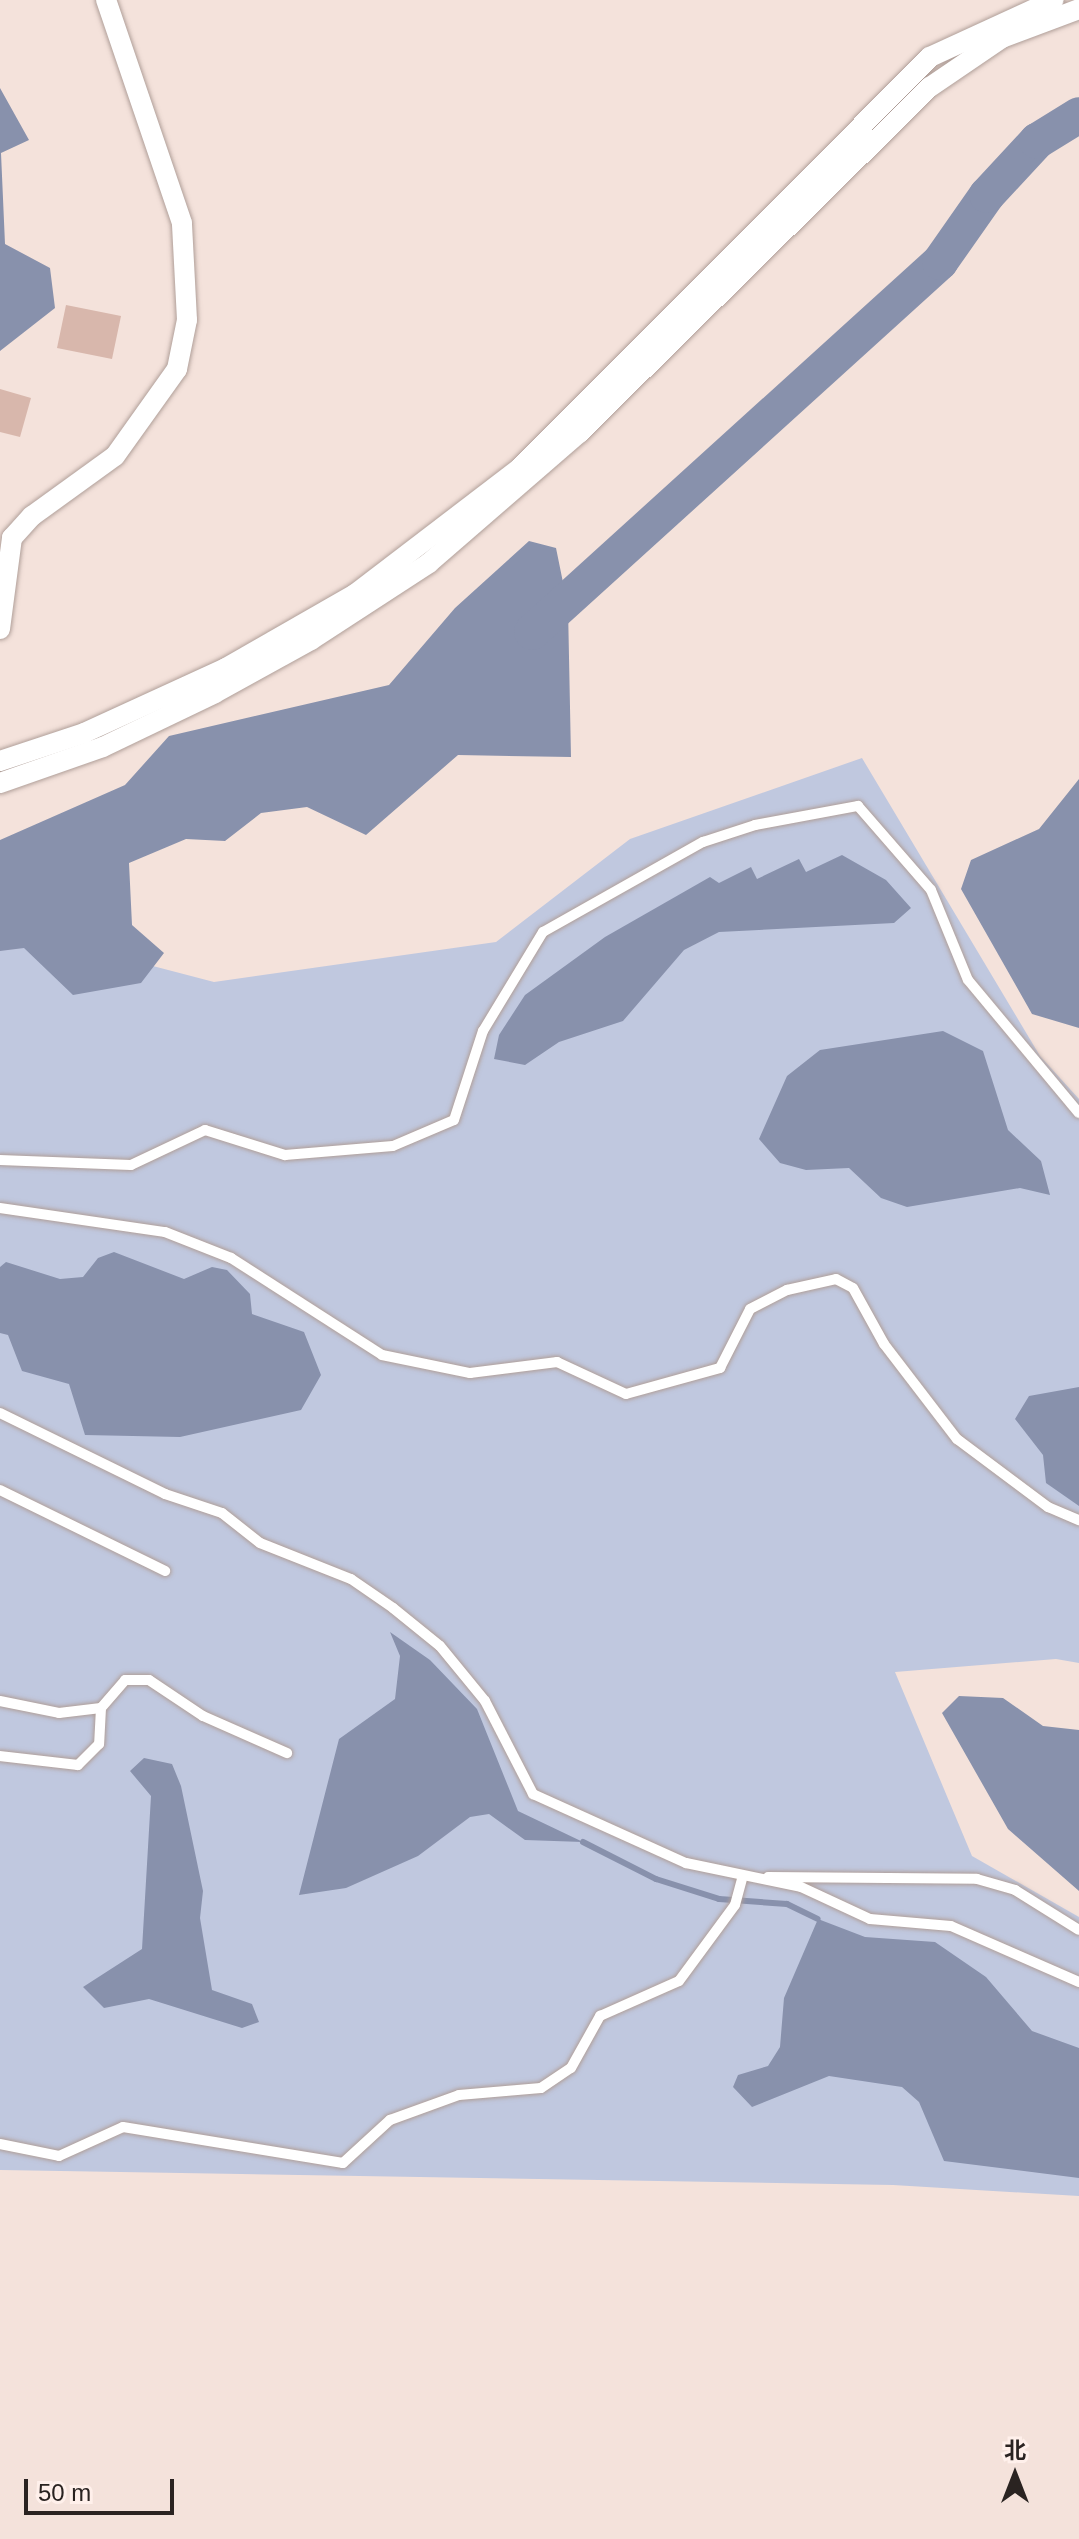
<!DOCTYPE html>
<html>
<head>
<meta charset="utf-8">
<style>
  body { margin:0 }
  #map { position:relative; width:1079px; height:2539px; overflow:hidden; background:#f4e2db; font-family:Helvetica,"Noto Sans SC",sans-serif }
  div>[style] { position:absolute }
  .green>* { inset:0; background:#c0c8df }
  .water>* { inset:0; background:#8891ac }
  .stream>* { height:6px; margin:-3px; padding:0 3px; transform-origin:3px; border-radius:3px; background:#8891ac }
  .river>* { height:36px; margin:-18px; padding:0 18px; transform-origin:18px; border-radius:18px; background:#8891ac }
  .building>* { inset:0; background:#d8b7ac }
  .roads { filter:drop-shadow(0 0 2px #b09f99) drop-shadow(0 0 2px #b09f99) }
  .service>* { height:10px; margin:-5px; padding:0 5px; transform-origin:5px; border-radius:5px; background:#fff }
  .minor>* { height:20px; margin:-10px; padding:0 10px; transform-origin:10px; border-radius:10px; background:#fff }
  span { translate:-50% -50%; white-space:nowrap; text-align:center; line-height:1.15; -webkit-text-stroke:8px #fff0eb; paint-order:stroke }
  .north { position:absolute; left:975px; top:2435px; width:80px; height:80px; -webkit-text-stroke:6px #fff0eb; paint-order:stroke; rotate:0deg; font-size:22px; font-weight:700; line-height:32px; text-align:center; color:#2a2321 }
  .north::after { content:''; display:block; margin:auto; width:28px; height:36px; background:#2a2321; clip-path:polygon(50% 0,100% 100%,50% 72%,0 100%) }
  .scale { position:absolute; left:24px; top:2479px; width:150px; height:36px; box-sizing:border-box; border:4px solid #2a2321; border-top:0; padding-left:10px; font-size:24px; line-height:28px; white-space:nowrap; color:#2a2321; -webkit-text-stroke:6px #fff0eb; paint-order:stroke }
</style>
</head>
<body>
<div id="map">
  <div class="green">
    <div style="clip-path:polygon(862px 758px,1040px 1056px,1079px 1099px,1079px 1663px,1056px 1659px,895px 1672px,972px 1856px,1079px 1917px,1079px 2196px,893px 2185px,0 2170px,0 926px,214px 982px,496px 942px,630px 839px)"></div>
  </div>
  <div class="water">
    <div style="clip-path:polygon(0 88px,29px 140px,1px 153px,5px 244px,50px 268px,55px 308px,0 351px)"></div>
    <div style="clip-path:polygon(529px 541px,556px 548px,568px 607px,571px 757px,458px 755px,366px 835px,307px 807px,261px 813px,225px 841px,186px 839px,129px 863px,132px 925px,164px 953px,141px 983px,73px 995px,24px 948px,0 951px,0 840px,125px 785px,169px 736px,389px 685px,455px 608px)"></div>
    <div style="clip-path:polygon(1079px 779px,1079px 1028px,1032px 1014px,961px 889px,971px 860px,1039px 829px)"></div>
    <div style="clip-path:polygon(842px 855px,886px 880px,911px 908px,894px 923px,719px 932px,684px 950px,623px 1021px,559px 1042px,525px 1065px,494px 1059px,499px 1035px,525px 995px,605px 937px,710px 877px,719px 883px,751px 867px,757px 879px,799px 859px,806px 872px)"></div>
    <div style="clip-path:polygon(943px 1031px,983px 1051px,1008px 1130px,1041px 1161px,1050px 1195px,1020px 1188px,907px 1207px,881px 1198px,849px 1168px,806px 1170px,780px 1163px,759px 1139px,787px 1076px,820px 1050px)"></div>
    <div style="clip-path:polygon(114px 1252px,184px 1279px,212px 1267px,227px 1270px,250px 1294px,252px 1314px,304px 1332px,321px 1375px,301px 1410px,180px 1437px,85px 1435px,69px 1384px,22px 1371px,8px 1335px,0 1333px,0 1267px,6px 1262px,60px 1279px,83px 1277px,98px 1258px)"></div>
    <div style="clip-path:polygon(1079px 1387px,1079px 1506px,1046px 1483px,1043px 1455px,1015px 1419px,1029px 1396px)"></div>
    <div style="clip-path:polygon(390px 1632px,430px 1660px,477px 1709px,518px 1811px,583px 1842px,525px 1840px,489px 1814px,470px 1817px,418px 1856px,346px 1888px,299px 1895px,339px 1739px,395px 1699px,400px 1656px)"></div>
    <div style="clip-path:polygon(959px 1696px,1003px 1698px,1043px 1726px,1079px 1730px,1079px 1891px,1008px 1829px,942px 1713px)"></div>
    <div style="clip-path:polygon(144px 1758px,172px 1764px,181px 1786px,203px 1891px,200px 1918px,212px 1990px,252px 2004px,259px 2022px,242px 2028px,149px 1999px,104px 2008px,83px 1987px,142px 1949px,151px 1796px,130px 1771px)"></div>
    <div style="clip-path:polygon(818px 1919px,865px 1937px,935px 1942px,986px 1977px,1032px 2031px,1079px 2048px,1079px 2178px,944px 2161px,919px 2102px,902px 2087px,829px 2076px,752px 2107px,733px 2087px,738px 2075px,768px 2066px,780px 2047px,784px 1998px)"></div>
  </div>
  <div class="stream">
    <div style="left:583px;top:1842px;width:82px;rotate:26.9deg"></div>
    <div style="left:656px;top:1879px;width:66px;rotate:17.6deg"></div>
    <div style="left:719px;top:1899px;width:68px;rotate:4.2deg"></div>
    <div style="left:787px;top:1904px;width:34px;rotate:26deg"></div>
  </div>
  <div class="river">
    <div style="left:532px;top:632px;width:551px;rotate:-42.2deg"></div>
    <div style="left:940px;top:262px;width:82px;rotate:-55deg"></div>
    <div style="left:987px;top:195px;width:74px;rotate:-47.2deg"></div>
    <div style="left:1037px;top:141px;width:49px;rotate:-31.8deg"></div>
  </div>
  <div class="building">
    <div style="clip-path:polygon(66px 305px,121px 316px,112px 359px,57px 348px)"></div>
    <div style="clip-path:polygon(0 389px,31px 398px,20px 437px,0 432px)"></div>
  </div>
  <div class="roads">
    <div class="service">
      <div style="left:0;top:1160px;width:131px;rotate:2.2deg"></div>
      <div style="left:131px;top:1165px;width:82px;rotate:-25.3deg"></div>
      <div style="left:205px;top:1130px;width:84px;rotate:17.4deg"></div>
      <div style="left:285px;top:1155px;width:108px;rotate:-4.8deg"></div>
      <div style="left:393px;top:1146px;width:66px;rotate:-23.1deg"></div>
      <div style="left:454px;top:1120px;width:94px;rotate:-72deg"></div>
      <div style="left:483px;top:1031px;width:116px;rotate:-58.8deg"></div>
      <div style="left:543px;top:932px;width:184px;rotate:-29.4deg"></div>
      <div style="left:703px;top:842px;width:55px;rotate:-18.1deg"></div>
      <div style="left:755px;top:825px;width:105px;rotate:-10.5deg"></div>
      <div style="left:858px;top:806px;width:111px;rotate:49deg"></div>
      <div style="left:931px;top:890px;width:97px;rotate:67.7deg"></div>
      <div style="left:968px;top:980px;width:173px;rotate:50.2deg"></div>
      <div style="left:0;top:1208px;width:167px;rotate:8.3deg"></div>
      <div style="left:165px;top:1232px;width:71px;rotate:21.5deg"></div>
      <div style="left:231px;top:1258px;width:179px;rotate:32.7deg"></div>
      <div style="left:382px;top:1355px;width:90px;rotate:11.6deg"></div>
      <div style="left:470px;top:1373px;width:88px;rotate:-7.2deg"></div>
      <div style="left:557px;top:1362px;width:76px;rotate:24.9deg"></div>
      <div style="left:626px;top:1394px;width:98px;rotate:-15.5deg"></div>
      <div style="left:720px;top:1368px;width:66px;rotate:-63deg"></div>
      <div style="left:750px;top:1309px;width:42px;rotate:-27.2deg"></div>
      <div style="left:787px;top:1290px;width:50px;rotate:-12.7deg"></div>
      <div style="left:836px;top:1279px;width:19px;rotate:28deg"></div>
      <div style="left:853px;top:1288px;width:64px;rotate:61deg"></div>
      <div style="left:884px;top:1344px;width:120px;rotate:52.5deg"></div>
      <div style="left:957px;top:1439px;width:114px;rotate:36.8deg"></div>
      <div style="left:1048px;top:1507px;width:34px;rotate:23deg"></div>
      <div style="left:0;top:1413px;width:184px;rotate:26.1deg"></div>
      <div style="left:165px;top:1494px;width:60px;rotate:18.4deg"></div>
      <div style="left:222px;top:1513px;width:48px;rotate:38.3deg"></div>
      <div style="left:260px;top:1543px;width:98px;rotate:21.6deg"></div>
      <div style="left:351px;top:1579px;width:51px;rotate:34.6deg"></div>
      <div style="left:393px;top:1608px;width:60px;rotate:39deg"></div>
      <div style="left:440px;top:1646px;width:71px;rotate:50.7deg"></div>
      <div style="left:485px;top:1701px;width:105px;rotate:62.7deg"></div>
      <div style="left:533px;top:1794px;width:168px;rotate:24.3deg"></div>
      <div style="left:686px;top:1863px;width:117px;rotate:11.8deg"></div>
      <div style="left:801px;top:1887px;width:76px;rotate:24.9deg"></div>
      <div style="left:870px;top:1919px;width:81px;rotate:4.9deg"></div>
      <div style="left:951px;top:1926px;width:140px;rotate:23.6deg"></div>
      <div style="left:0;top:1490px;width:184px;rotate:26.1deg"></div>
      <div style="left:0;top:1701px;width:60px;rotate:11.5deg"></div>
      <div style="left:59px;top:1713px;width:42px;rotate:-6.8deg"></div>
      <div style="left:101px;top:1708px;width:36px;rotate:93deg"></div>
      <div style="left:99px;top:1744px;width:30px;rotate:135deg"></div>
      <div style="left:78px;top:1765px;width:79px;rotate:-173.4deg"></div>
      <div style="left:101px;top:1708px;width:37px;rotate:-49deg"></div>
      <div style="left:125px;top:1680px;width:24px"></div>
      <div style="left:149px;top:1680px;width:65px;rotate:33.7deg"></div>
      <div style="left:203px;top:1716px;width:92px;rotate:23.8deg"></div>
      <div style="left:768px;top:1877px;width:209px;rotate:0.5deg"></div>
      <div style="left:977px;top:1879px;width:40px;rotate:16deg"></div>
      <div style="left:1015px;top:1890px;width:75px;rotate:32deg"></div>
      <div style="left:0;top:2144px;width:60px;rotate:11.5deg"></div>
      <div style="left:59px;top:2156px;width:70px;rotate:-24.4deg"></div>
      <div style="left:123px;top:2127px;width:223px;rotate:9.3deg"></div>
      <div style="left:343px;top:2163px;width:64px;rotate:-42.5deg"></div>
      <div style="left:390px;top:2120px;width:73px;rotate:-19.9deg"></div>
      <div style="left:459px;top:2095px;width:82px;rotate:-4.9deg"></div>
      <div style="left:541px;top:2088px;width:36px;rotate:-34deg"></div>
      <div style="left:571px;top:2068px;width:60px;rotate:-60.9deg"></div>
      <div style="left:600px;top:2016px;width:86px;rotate:-23.9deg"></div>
      <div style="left:679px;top:1981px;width:94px;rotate:-53.6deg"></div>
      <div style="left:735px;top:1905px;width:27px;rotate:-75deg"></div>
    </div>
    <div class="minor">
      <div style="left:0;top:629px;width:92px;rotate:-82.5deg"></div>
      <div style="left:12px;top:538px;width:30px;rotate:-48deg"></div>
      <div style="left:32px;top:516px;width:102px;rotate:-35.9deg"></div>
      <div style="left:115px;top:456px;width:107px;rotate:-54.5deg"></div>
      <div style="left:177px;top:369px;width:50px;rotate:-78.5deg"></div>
      <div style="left:187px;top:320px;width:97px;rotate:-93deg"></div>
      <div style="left:182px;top:223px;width:236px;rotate:-108.8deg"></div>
      <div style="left:0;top:761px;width:89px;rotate:-18.4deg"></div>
      <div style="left:84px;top:733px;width:156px;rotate:-24.6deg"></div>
      <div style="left:226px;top:668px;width:149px;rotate:-29.8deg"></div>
      <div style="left:355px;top:594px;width:208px;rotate:-37.4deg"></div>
      <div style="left:520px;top:468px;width:581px;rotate:-45.07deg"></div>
      <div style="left:930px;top:57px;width:136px;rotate:-24.7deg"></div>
      <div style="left:0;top:783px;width:109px;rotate:-19.3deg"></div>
      <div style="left:103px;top:747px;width:124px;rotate:-25.7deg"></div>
      <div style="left:215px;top:693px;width:110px;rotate:-28.9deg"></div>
      <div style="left:311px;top:640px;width:141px;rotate:-33.1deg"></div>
      <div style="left:429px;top:563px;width:198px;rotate:-40.9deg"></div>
      <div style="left:579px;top:433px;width:493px;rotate:-44.6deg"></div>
      <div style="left:930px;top:87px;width:87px;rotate:-34.2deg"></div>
      <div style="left:1002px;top:38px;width:82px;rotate:-20.6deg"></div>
    </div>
  </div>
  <div class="north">北</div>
  <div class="scale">50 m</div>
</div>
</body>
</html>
